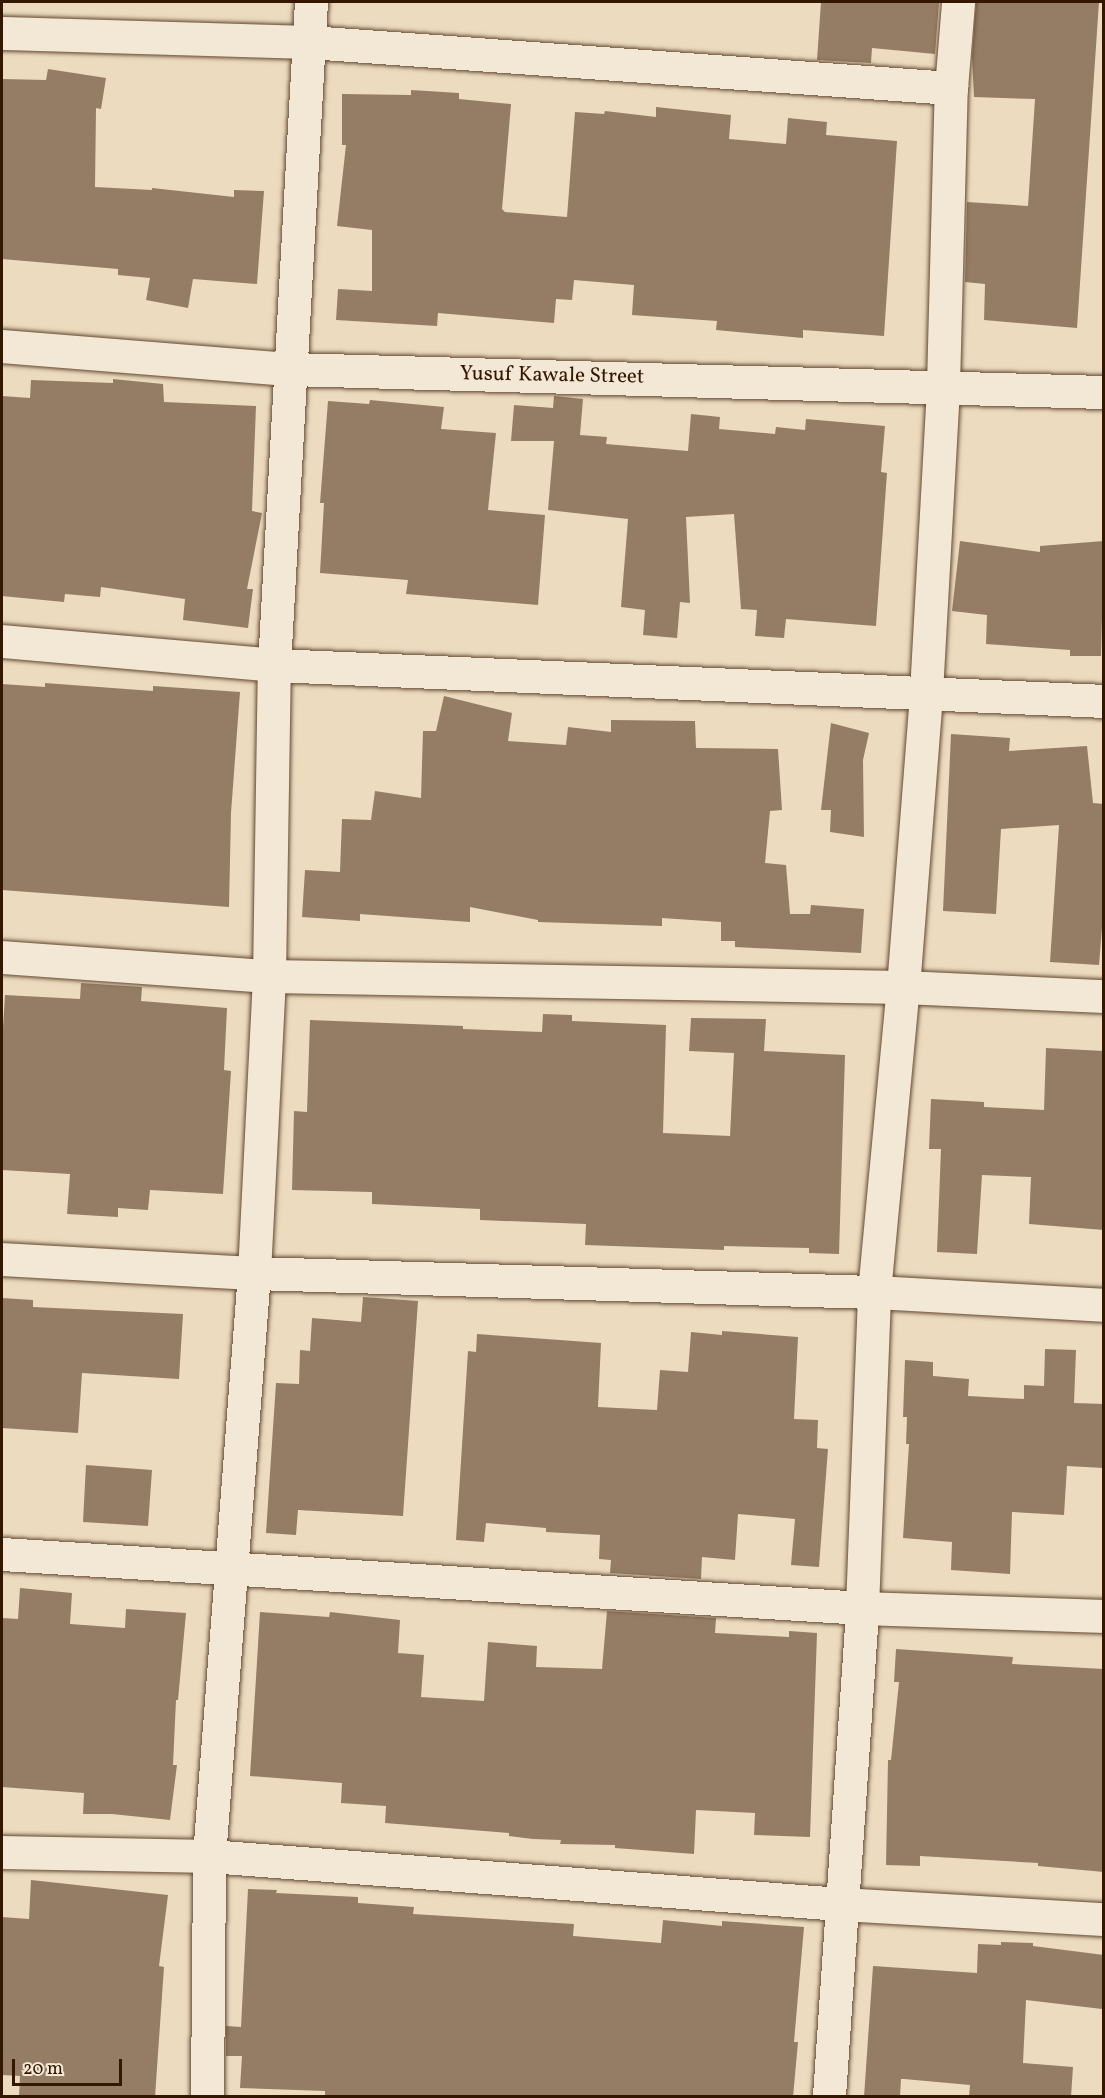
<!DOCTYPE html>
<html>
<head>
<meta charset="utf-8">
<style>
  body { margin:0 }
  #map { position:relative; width:1105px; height:2098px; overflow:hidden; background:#ecdbbf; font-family:Vollkorn,serif }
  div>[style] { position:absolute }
  .building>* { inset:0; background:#947d64 }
  .roads { filter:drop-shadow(0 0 2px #624830) drop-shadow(0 0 2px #624830) }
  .minor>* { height:33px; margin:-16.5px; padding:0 16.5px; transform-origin:16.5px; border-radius:16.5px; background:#f3e8d5 }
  span { translate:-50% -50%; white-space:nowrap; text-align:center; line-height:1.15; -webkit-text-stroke:5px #f3e8d5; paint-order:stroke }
  .street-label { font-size:21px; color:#341701 }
  .frame { position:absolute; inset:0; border:3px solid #341701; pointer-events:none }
  .scale { position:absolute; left:12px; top:2059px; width:110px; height:27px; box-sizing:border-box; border:3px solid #341701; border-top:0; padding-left:8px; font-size:18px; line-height:21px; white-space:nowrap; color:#341701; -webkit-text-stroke:4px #f3e8d5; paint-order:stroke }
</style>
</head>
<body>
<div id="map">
  <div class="building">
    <div style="clip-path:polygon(821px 2px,939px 2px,935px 54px,872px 48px,871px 63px,817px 60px)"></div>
    <div style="clip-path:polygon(976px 2px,1099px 2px,1077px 328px,984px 320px,985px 284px,965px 282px,967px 202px,1028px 206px,1035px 99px,974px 97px,972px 57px)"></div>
    <div style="clip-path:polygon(48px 69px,106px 78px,101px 109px,96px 108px,95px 187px,152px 190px,152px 188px,234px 197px,234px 190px,264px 191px,257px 284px,193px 279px,188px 308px,146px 300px,150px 278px,118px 275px,118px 269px,2px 259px,2px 79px,46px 80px)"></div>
    <div style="clip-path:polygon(411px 90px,459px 93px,459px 99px,511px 104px,502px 209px,505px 212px,567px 217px,575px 112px,604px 114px,605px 111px,656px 117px,656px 107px,731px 115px,729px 139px,786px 144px,788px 118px,827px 122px,826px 135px,897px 141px,884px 336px,803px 330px,803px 338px,716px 330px,717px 321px,632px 315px,634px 285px,574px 280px,572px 300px,556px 299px,554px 323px,438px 313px,437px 326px,336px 320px,338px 289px,372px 291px,372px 230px,337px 226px,346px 145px,342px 145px,342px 94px,411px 95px)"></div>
    <div style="clip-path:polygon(113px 379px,163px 384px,164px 402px,256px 406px,252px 511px,262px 513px,247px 589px,253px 589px,248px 628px,183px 620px,185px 599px,101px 587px,100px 597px,65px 594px,64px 602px,2px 596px,2px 396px,30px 398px,31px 380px,113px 383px)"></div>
    <div style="clip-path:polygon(554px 396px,583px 399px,580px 435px,607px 437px,606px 444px,688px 451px,691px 414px,720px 417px,719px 429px,775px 434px,776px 427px,805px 430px,806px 419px,885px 426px,881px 472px,887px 473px,876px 626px,786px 619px,784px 638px,755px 636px,757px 610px,741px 609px,734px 514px,686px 517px,690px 603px,680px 602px,677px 638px,643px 635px,645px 610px,621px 607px,628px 519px,548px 510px,554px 441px,511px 441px,514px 405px,553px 408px)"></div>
    <div style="clip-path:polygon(370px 400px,444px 407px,441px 429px,496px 433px,488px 510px,545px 515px,538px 605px,406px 594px,408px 580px,320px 573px,324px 503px,320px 503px,328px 401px,369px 404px)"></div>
    <div style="clip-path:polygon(960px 541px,1040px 552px,1040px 546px,1104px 541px,1101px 656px,1070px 656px,1070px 650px,986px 644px,987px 615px,952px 611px)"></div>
    <div style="clip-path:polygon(45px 683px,153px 691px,153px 686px,240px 692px,231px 813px,229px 907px,2px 890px,2px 684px,45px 687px)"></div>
    <div style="clip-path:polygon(444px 696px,512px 713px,508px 741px,566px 745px,568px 727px,611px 732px,611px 720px,695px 721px,696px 748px,778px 749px,782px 810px,770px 811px,765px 863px,786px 865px,790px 914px,810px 914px,811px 905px,864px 909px,861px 953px,735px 947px,735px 941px,721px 941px,721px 922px,662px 918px,662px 926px,538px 922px,538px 920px,470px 907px,470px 922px,360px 914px,360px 921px,302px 917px,305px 870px,340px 872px,342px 819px,371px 820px,375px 791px,421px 798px,423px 731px,436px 731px)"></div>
    <div style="clip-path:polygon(831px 723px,869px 733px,863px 760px,864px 837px,830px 832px,831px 810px,821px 810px)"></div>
    <div style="clip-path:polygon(951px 734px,1010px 738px,1009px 751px,1087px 746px,1093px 803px,1104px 804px,1104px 903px,1099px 965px,1050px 962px,1059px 825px,1001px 829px,996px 914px,943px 911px)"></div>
    <div style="clip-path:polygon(81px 983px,142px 987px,141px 1001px,227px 1008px,224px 1070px,231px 1071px,223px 1194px,150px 1190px,148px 1210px,118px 1208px,118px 1217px,67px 1214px,70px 1174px,2px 1170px,2px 1043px,5px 995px,80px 999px)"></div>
    <div style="clip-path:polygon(543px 1014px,572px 1015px,572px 1021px,666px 1025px,663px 1133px,730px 1136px,734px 1053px,689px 1051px,691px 1018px,766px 1019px,764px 1051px,845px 1055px,839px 1254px,809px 1253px,809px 1248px,724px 1246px,724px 1250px,585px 1245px,586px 1224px,480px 1220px,480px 1209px,372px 1204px,372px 1192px,292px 1190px,294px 1111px,307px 1112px,310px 1020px,463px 1026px,463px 1029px,542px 1032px)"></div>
    <div style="clip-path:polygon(1046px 1048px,1104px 1051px,1104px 1230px,1029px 1224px,1031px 1177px,982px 1175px,977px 1254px,937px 1252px,941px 1149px,929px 1149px,931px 1099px,984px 1102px,984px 1107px,1044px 1110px)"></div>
    <div style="clip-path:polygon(363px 1297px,418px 1301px,403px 1516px,298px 1510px,296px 1535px,266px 1533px,276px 1383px,299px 1384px,300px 1350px,310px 1351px,312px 1318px,361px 1322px)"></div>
    <div style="clip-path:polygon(2px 1298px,33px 1300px,33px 1307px,183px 1314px,179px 1379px,82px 1373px,78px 1433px,2px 1428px)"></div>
    <div style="clip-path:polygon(722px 1331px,798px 1337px,794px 1419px,818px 1420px,817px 1448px,828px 1449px,819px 1567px,791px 1565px,795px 1519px,738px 1514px,735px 1560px,702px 1557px,701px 1579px,610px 1573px,611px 1560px,599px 1559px,600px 1535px,546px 1532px,546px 1528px,486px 1523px,484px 1542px,456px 1540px,468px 1351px,476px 1352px,477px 1334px,601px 1343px,598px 1407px,657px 1410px,660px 1370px,688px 1372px,691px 1332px,722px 1335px)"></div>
    <div style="clip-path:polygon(1045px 1349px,1076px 1350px,1074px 1403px,1104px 1404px,1104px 1468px,1067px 1466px,1064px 1515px,1012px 1512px,1010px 1574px,951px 1570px,952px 1542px,903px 1538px,909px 1444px,906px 1444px,907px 1417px,903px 1417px,905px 1360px,933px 1362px,933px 1376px,969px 1379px,968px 1396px,1024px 1399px,1024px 1385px,1044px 1386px)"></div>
    <div style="clip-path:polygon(86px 1465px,152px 1470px,148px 1526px,83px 1522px)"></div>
    <div style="clip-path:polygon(20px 1588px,72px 1593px,70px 1624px,125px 1628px,126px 1609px,186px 1613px,178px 1700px,176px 1700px,173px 1765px,177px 1765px,170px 1820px,112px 1814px,83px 1814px,84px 1793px,2px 1787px,2px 1618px,18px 1619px)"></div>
    <div style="clip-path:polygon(607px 1611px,716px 1618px,715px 1633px,789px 1637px,789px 1631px,817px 1633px,810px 1837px,754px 1835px,755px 1813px,696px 1810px,694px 1854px,615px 1848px,615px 1845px,560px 1844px,561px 1840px,533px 1839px,509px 1836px,509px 1833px,385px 1823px,386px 1806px,341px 1803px,342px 1783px,250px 1776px,260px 1612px,329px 1617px,330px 1612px,400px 1620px,398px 1653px,424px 1655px,421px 1697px,484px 1701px,488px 1642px,537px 1646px,536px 1667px,602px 1669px)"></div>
    <div style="clip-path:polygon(896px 1649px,1013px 1657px,1012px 1664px,1104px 1669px,1104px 1872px,1038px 1866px,1038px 1863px,920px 1856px,920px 1866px,886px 1865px,888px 1760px,891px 1760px,899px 1682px,894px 1682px)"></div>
    <div style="clip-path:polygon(31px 1880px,168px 1895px,159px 1966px,164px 1967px,155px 2097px,19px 2097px,20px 2076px,2px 2075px,2px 1917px,29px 1919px)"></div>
    <div style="clip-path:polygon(248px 1889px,277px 1890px,276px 1893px,358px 1897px,358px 1903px,414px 1907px,413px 1914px,574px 1924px,573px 1936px,661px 1943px,663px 1920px,722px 1926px,722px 1921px,804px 1927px,794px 2042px,798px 2042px,793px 2097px,325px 2097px,325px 2091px,240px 2088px,242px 2056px,226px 2056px,226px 2026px,241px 2027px)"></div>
    <div style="clip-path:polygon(1001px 1942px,1033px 1943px,1033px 1946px,1104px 1955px,1102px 2009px,1026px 2000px,1023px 2063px,1073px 2067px,1071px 2097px,969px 2097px,970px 2085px,904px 2079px,901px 2079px,900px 2097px,864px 2097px,873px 1966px,977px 1973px,978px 1944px,1001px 1945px)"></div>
  </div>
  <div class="roads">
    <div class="minor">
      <div style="left:2px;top:33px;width:307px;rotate:1.7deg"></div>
      <div style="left:309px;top:42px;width:644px;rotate:4.1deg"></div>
      <div style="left:2px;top:346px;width:289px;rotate:4.6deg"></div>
      <div style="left:290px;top:369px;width:814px;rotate:1.62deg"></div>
      <div style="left:2px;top:641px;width:273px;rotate:5deg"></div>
      <div style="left:274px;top:665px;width:831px;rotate:2.48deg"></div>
      <div style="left:2px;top:957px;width:268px;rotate:4.1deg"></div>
      <div style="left:269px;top:976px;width:634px;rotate:0.99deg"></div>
      <div style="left:903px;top:987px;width:201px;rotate:2.6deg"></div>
      <div style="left:2px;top:1259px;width:252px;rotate:3.2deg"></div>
      <div style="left:254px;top:1273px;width:620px;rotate:1.76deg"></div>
      <div style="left:874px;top:1292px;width:230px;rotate:3.2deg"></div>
      <div style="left:2px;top:1554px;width:862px;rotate:3.59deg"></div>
      <div style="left:862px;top:1608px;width:242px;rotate:1.9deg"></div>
      <div style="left:2px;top:1852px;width:207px;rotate:1.1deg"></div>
      <div style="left:209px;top:1856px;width:633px;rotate:4.35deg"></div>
      <div style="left:840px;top:1904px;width:264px;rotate:3.3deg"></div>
      <div style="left:207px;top:2096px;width:240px;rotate:-89.5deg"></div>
      <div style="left:209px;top:1856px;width:585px;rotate:-85.59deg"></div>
      <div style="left:254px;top:1273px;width:297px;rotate:-87.1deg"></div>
      <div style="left:269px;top:976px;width:311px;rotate:-89.1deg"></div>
      <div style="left:274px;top:665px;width:664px;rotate:-86.81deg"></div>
      <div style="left:829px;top:2096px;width:489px;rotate:-86.1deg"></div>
      <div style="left:862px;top:1608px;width:316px;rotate:-87.8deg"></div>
      <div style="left:874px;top:1292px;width:306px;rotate:-84.6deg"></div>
      <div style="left:903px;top:987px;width:296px;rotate:-85.5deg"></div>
      <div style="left:926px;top:692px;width:307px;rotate:-86.8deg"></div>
      <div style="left:943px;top:385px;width:297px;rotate:-88.5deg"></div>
      <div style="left:951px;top:88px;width:86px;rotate:-85.3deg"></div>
    </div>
  </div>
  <div class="street-label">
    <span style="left:552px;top:376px;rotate:1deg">Yusuf Kawale Street</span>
  </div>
  <div class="frame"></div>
  <div class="scale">20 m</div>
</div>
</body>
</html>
